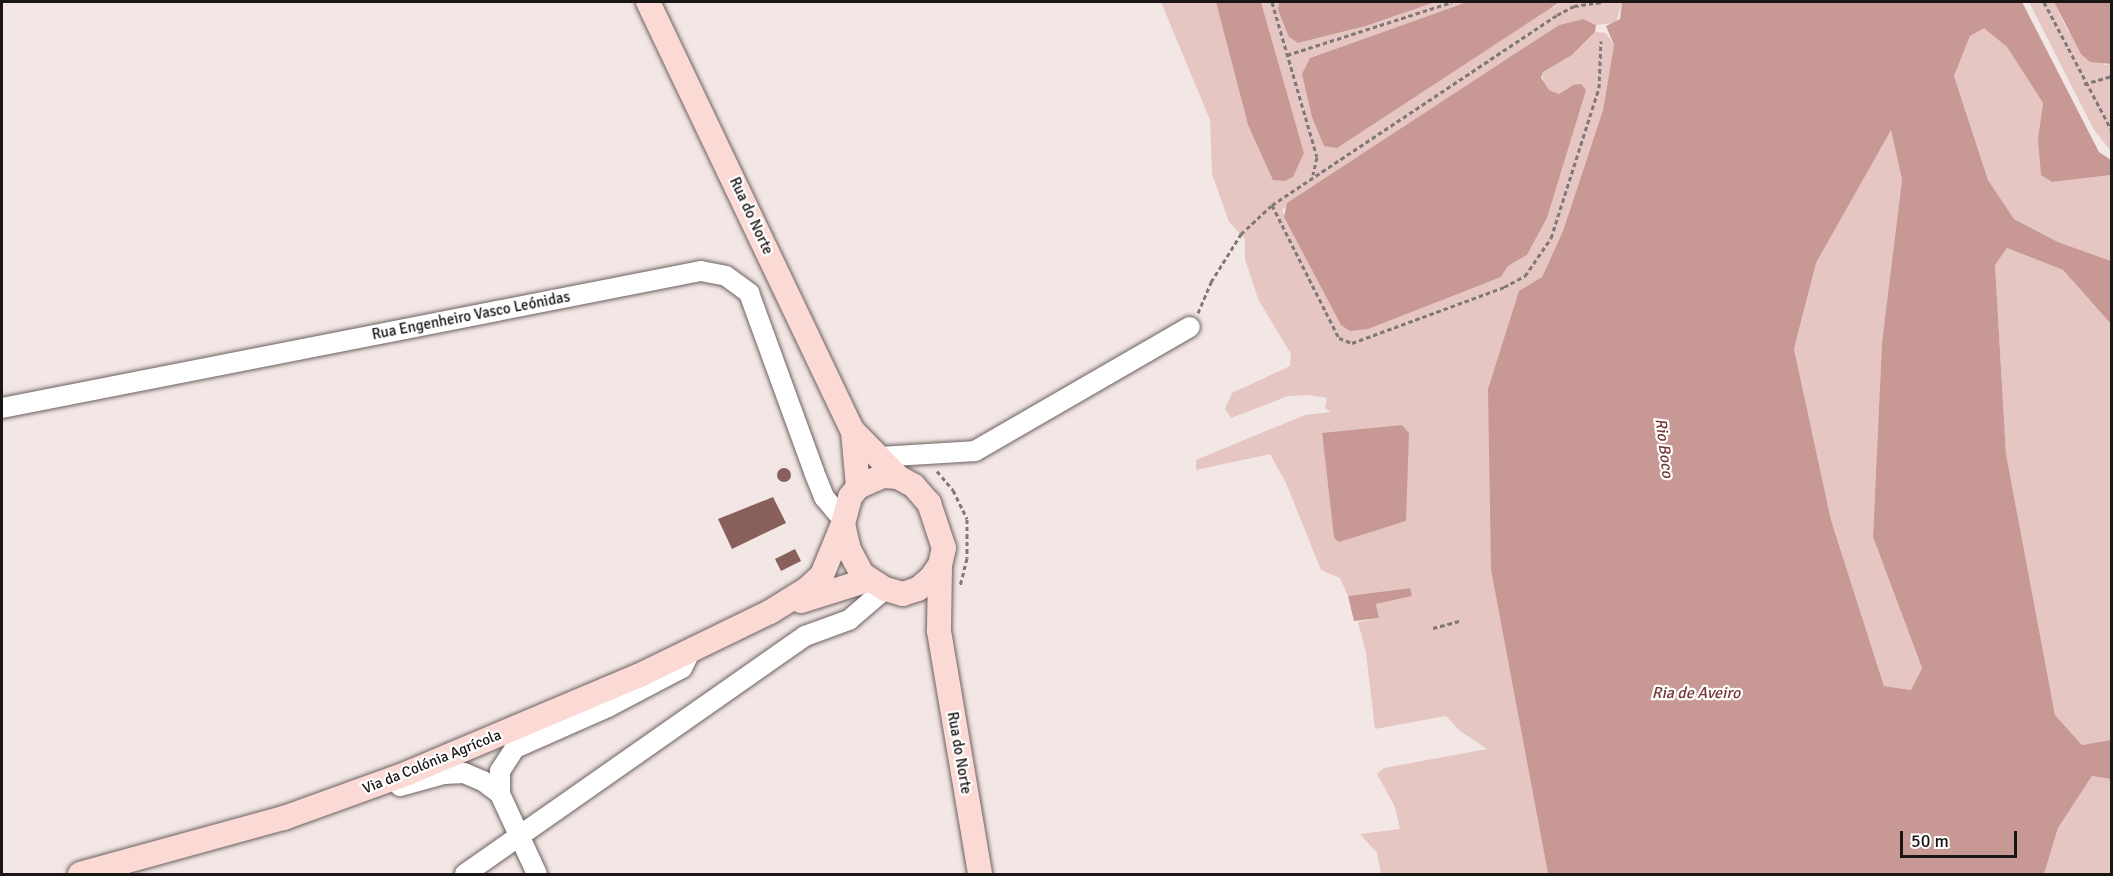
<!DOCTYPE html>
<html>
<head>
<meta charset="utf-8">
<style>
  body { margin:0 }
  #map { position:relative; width:2113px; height:876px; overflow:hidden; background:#f3e7e5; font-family:Signika,sans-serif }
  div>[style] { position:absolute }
  .green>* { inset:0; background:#e5c6c2 }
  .water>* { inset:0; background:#c89994 }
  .building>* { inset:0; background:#895f5b }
  .round { border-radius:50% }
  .path>* { height:3px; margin-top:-1.5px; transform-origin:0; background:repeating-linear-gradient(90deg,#807877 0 4.5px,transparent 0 7.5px) }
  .roads { filter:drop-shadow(0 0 2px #6b6160) drop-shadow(0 0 2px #6b6160) }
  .minor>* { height:20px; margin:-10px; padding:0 10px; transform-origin:10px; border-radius:10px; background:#fff }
  .major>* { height:24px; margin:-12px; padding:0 12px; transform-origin:12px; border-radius:12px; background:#fbd9d5 }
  span { translate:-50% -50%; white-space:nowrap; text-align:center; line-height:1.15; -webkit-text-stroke:4.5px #fff; paint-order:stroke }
  .street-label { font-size:15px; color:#1a1615 }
  .water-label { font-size:16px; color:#743733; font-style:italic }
  .frame { position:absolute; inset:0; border:3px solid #1a1615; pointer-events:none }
  .scale { position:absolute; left:1900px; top:831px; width:117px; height:27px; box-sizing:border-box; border:3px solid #1a1615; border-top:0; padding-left:8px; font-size:18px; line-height:21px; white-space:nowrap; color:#1a1615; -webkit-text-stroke:4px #fff; paint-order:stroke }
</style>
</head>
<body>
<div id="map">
  <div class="green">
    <div style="clip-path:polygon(evenodd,1161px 2px,1216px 2px,1248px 125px,1285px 181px,1293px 177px,1304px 153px,1261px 2px,1279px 2px,1278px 10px,1298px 43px,1366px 26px,1435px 2px,1467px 2px,1310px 58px,1555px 7px,1560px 2px,1622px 2px,1616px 23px,1596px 25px,1583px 19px,1559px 25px,1282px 210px,1341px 324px,1438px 300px,1501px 277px,1508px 266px,1527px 255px,1547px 218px,1585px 90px,1573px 85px,1559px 94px,1549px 90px,1542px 84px,1543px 72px,1572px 55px,1595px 32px,1606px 33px,1614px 45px,1603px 110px,1563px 231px,1542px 277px,1519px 292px,1491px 570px,1548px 874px,1381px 874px,1377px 853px,1360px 834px,1400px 829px,1395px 807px,1377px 774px,1384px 768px,1487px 749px,1460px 731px,1446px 716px,1375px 729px,1366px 653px,1358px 622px,1379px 618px,1376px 604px,1411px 596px,1410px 588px,1348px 596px,1340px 578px,1321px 570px,1286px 483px,1270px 454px,1196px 470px,1196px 460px,1305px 415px,1331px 412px,1325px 408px,1327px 398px,1308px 395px,1288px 396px,1231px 418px,1225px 409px,1232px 393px,1290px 366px,1291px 354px,1258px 299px,1245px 259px,1245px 239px,1229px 222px,1212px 174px,1210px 120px,1161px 2px,1402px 425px,1406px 521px,1339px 541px,1334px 538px,1322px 434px,1402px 425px)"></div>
    <div style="clip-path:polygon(2029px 2px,2054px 2px,2067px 30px,2105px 65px,2111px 64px,2111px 151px,2094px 130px)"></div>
    <div style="clip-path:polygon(1984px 27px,2007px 47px,2043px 103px,2038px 138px,2052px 182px,2111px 175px,2111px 261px,2058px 242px,2014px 219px,1988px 180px,1954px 76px,1970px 36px)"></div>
    <div style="clip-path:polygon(1891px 129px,1902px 180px,1882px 342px,1873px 537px,1922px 668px,1911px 690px,1884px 686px,1831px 520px,1794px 349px,1816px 263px)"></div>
    <div style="clip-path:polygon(2007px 248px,2063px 270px,2111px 324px,2112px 740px,2103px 743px,2082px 745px,2055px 715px,2006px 454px,1995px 265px)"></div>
    <div style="clip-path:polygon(2092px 776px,2111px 779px,2111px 874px,2044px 874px,2058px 828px)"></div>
  </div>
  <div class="water">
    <div style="clip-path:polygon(1216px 2px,1261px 2px,1304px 153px,1293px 177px,1285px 181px,1273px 180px,1248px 125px)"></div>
    <div style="clip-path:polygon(1279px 2px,1435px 2px,1366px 26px,1298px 43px,1289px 37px,1278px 10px)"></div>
    <div style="clip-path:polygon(1467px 2px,1560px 2px,1337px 148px,1324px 146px,1312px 117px,1302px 74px,1310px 58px)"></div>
    <div style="clip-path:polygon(evenodd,1622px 2px,2022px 2px,2099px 152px,2111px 160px,2111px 175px,2052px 182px,2041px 175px,2038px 138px,2043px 103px,2007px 47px,1984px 28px,1970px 36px,1954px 76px,1988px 180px,2014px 219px,2058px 242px,2111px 261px,2111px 324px,2063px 270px,2007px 248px,1995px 265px,2006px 454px,2055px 715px,2082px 745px,2111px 740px,2111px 779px,2092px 776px,2058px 828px,2044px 874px,1548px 874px,1491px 570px,1488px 389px,1519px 291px,1542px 277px,1563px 231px,1603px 110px,1614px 45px,1606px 26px,1620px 19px,1622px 2px,1891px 130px,1902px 180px,1882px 342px,1873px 537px,1922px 668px,1911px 690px,1884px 686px,1831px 520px,1794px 349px,1816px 263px,1891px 130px)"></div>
    <div style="clip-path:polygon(2054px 2px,2111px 2px,2111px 64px,2090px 62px,2081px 54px)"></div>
    <div style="clip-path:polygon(1583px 19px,1596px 25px,1595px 32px,1572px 55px,1543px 72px,1541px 78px,1549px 90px,1559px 94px,1573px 85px,1581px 84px,1586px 90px,1547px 218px,1527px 255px,1508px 266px,1501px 277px,1368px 329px,1350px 331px,1341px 325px,1284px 217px,1287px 203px,1559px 25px)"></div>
    <div style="clip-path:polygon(1402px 425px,1409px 433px,1406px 521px,1339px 542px,1334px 538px,1322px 433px)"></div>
    <div style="clip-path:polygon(1410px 588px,1412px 596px,1376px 604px,1379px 618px,1354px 621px,1348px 596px)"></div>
  </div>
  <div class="building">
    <div class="round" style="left:777px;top:468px;width:14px;height:14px"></div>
    <div style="clip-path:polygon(773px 497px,786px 523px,732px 549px,718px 519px)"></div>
    <div style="clip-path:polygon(795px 549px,801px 561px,781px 571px,775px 559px)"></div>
  </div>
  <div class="path">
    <div style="left:1272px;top:2px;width:161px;rotate:73.8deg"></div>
    <div style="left:1317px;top:157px;width:18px;rotate:103deg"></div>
    <div style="left:2044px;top:2px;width:146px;rotate:62.2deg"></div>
    <div style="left:1287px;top:55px;width:173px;rotate:-17.8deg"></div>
    <div style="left:2084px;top:84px;width:29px;rotate:-16deg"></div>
    <div style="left:1272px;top:205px;width:149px;rotate:63.3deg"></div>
    <div style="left:1339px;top:338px;width:14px;rotate:21deg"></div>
    <div style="left:1352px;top:343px;width:162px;rotate:-20.2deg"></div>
    <div style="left:1504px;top:287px;width:24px;rotate:-28deg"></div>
    <div style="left:1525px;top:276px;width:46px;rotate:-55.6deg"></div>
    <div style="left:1551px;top:238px;width:157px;rotate:-72.3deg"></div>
    <div style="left:1599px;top:88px;width:47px;rotate:-87.6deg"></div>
    <div style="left:1198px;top:313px;width:34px;rotate:-67deg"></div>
    <div style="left:1211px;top:282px;width:57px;rotate:-58deg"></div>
    <div style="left:1241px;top:234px;width:42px;rotate:-43.1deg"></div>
    <div style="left:1272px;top:205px;width:343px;rotate:-33.7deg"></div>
    <div style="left:1557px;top:15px;width:19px;rotate:-28deg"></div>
    <div style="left:1574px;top:6px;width:28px;rotate:-8deg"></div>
    <div style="left:937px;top:471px;width:25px;rotate:50deg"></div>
    <div style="left:953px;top:490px;width:32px;rotate:64deg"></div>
    <div style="left:967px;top:519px;width:39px;rotate:90deg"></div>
    <div style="left:967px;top:558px;width:29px;rotate:104deg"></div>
    <div style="left:1433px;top:628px;width:28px;rotate:-15deg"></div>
  </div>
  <div class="roads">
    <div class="minor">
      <div style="left:2px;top:408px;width:712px;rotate:-11.09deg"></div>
      <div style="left:701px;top:271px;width:25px;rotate:11deg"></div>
      <div style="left:726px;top:276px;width:29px;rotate:36deg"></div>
      <div style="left:749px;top:293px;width:190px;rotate:70deg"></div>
      <div style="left:814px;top:472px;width:27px;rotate:68deg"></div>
      <div style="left:824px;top:497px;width:30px;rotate:50deg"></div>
      <div style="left:878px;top:457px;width:97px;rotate:-3.5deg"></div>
      <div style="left:975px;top:451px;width:248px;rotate:-30deg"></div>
      <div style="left:400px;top:786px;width:46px;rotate:-15.3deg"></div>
      <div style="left:444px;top:774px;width:20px;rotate:-3deg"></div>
      <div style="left:464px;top:773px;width:21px;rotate:23deg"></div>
      <div style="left:483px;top:781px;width:21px;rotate:37deg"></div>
      <div style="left:500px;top:794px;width:88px;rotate:65.2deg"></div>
      <div style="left:500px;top:794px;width:23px;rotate:-90deg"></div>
      <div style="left:500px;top:771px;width:27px;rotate:-57deg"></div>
      <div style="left:515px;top:748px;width:102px;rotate:-23.8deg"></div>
      <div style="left:608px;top:707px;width:84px;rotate:-27.8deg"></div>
      <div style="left:682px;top:668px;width:18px;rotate:-63deg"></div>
      <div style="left:465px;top:874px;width:415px;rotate:-35deg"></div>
      <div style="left:805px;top:636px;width:47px;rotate:-20deg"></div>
      <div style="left:849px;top:620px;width:48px;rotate:-40.7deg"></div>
    </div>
    <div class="major">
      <div style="left:648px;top:2px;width:475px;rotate:64.5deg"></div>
      <div style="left:853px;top:431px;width:64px;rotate:45.6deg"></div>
      <div style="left:853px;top:431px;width:56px;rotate:84.9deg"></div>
      <div style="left:883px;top:476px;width:15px;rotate:4deg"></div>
      <div style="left:898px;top:477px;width:18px;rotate:29deg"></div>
      <div style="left:914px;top:486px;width:23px;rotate:49deg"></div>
      <div style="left:929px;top:503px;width:47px;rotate:71.6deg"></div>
      <div style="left:944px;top:548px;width:17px;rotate:103deg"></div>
      <div style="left:940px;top:565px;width:16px;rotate:125deg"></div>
      <div style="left:931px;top:578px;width:17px;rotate:140deg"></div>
      <div style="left:918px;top:589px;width:16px;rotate:162deg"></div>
      <div style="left:903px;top:594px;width:19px;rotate:-164deg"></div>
      <div style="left:885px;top:589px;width:27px;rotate:-147deg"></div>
      <div style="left:862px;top:574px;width:27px;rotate:-118deg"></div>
      <div style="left:849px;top:550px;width:27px;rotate:-103deg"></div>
      <div style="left:843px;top:524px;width:28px;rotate:-75deg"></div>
      <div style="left:850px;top:497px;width:13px;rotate:-51deg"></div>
      <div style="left:858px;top:487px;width:27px;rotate:-24deg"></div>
      <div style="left:940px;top:565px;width:66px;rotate:90.9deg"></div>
      <div style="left:939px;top:631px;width:246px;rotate:80.4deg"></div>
      <div style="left:801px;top:601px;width:70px;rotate:-17.4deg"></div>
      <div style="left:80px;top:874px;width:212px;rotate:-15.4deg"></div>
      <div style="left:284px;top:818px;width:132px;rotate:-19.9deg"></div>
      <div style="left:408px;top:773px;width:250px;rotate:-22.9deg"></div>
      <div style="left:638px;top:676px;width:147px;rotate:-25.9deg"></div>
      <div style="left:770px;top:612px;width:44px;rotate:-31.9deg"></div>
      <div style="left:807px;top:589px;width:21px;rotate:-43deg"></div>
      <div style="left:822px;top:575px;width:55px;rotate:-67.6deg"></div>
    </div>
  </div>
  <div class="street-label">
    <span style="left:751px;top:216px;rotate:65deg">Rua do Norte</span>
    <span style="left:471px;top:316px;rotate:-11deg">Rua Engenheiro Vasco Leónidas</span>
    <span style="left:959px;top:753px;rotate:80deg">Rua do Norte</span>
    <span style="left:432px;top:762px;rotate:-22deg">Via da Colónia Agrícola</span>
  </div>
  <div class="water-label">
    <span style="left:1664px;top:448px;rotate:83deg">Rio Boco</span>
    <span style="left:1696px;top:693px">Ria de Aveiro</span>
  </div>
  <div class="frame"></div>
  <div class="scale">50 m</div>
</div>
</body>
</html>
